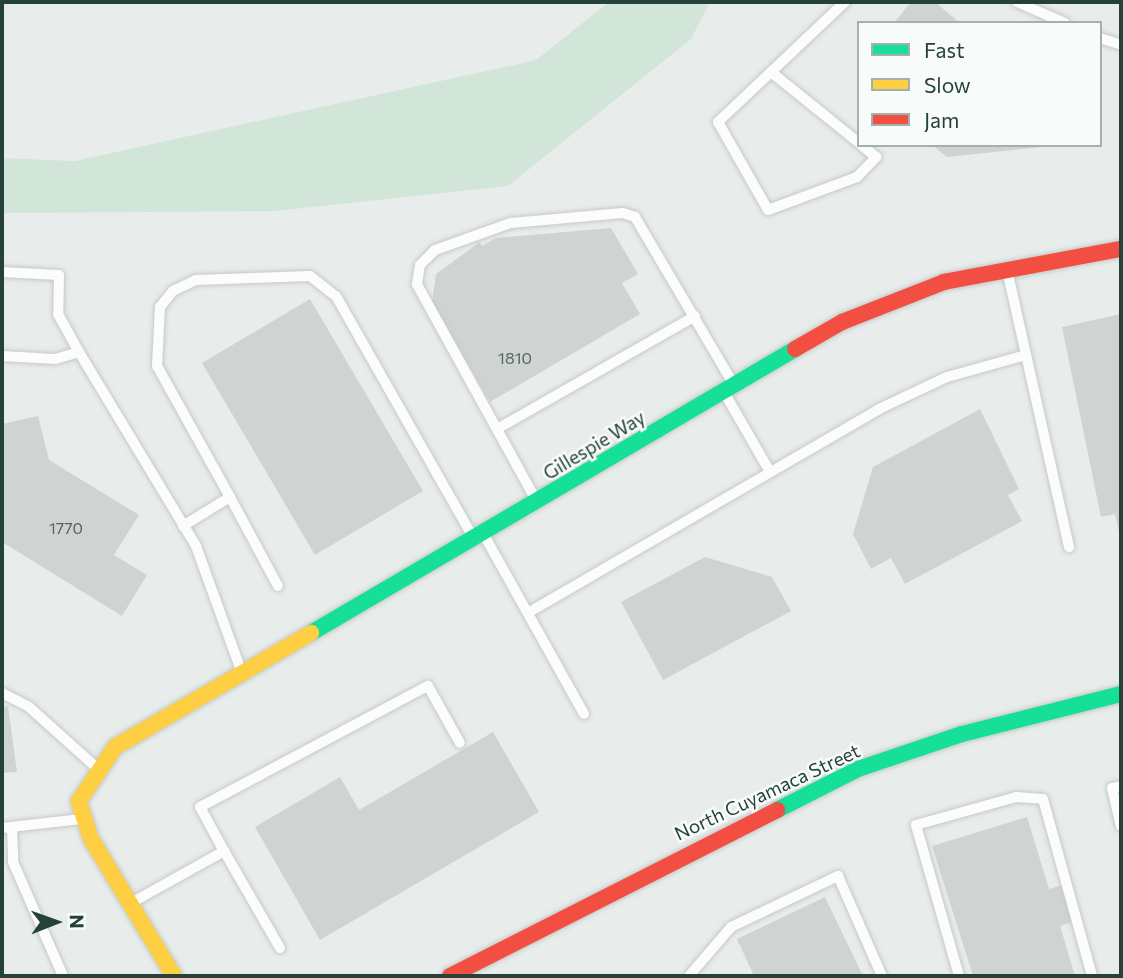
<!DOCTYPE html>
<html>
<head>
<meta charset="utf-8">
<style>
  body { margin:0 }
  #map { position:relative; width:1123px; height:978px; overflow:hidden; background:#e8edeb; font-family:Commissioner,sans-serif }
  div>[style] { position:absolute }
  .green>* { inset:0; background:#d1e6d8 }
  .building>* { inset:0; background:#cfd4d2 }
  .roads { filter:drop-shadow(0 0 2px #c5cac8) drop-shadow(0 0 2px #c5cac8) }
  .lane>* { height:10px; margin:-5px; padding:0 5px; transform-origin:5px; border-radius:5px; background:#fcfcfc }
  .fast>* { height:16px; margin:-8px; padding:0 8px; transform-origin:8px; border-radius:8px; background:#16e098 }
  .slow>* { height:16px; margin:-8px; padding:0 8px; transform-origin:8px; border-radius:8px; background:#ffcf43 }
  .jam>* { height:16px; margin:-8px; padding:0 8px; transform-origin:8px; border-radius:8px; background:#f24e42 }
  span { translate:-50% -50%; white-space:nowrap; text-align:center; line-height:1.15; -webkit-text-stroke:5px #f7fbf9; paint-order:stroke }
  .number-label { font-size:16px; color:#506761 }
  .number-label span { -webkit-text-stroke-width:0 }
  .street-label { font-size:19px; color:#24423a }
  .frame { position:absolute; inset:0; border:4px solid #24423a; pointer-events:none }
  .legend { position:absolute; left:857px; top:21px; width:245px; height:126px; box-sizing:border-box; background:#f7fbf9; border:2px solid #a3b1ad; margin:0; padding:9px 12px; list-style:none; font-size:21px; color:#24423a }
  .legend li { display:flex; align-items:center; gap:14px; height:35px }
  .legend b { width:35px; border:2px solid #a3b1ad }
  .north { position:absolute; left:21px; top:887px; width:70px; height:70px; -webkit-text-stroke:5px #f7fbf9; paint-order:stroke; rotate:89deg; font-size:19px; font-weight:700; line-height:28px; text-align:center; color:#24423a }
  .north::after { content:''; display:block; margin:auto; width:24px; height:32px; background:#24423a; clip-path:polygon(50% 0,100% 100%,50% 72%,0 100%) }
</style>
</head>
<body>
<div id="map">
  <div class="green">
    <div style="clip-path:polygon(609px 2px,710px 2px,691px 39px,508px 186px,275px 211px,2px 213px,2px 158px,75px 161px,536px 60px)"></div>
  </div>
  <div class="building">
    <div style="clip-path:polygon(911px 2px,935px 2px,960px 23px,894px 23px)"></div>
    <div style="clip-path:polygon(932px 145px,1041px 145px,1041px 147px,947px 157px)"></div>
    <div style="clip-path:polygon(611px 228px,638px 274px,622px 283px,640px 314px,490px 402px,432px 302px,436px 274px,480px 242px,482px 246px,496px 238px)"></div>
    <div style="clip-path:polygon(310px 299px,423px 491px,315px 555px,202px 363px)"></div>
    <div style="clip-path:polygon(1121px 314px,1121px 537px,1120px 537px,1115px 514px,1101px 517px,1062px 327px)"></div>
    <div style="clip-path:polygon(980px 409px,1019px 489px,1008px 495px,1022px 521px,905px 584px,891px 558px,871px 569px,853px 534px,873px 467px)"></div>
    <div style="clip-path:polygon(38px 416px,49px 460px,139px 515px,114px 555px,147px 575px,122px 616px,2px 542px,2px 424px)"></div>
    <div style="clip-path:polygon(705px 557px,772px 577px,791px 611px,663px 680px,621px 602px)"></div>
    <div style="clip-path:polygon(8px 706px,17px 772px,2px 773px,2px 707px)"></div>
    <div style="clip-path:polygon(493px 732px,539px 812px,320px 940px,255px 827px,340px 777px,359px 810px)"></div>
    <div style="clip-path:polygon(1027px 817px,1049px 889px,1069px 883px,1080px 919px,1060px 926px,1075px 976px,973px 976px,932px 846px)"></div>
    <div style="clip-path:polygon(825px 897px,863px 976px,754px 976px,737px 939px)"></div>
  </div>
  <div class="roads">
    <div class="lane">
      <div style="left:845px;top:2px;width:175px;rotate:136.6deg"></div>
      <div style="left:718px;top:122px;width:101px;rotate:60.4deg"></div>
      <div style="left:768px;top:210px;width:95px;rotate:-20.3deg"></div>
      <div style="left:857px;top:177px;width:28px;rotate:-46deg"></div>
      <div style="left:876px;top:157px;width:19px;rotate:-141deg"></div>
      <div style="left:1017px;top:2px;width:52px;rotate:23.6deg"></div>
      <div style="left:1100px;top:38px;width:22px;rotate:18deg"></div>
      <div style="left:771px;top:72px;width:113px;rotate:38.9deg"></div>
      <div style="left:2px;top:272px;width:57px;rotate:3deg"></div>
      <div style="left:59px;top:275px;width:39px;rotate:91deg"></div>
      <div style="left:58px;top:314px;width:43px;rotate:61.1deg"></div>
      <div style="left:1008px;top:274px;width:280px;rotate:77.4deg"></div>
      <div style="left:2px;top:356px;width:53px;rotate:3.2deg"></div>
      <div style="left:55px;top:359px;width:25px;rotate:-16deg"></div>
      <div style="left:79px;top:352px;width:227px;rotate:58.9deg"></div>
      <div style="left:196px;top:546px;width:132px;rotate:70.1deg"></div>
      <div style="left:724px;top:392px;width:92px;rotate:60.1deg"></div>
      <div style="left:497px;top:429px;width:228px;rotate:-29.7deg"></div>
      <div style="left:230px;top:497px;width:150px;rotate:-119.1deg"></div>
      <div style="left:157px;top:366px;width:59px;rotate:-87.1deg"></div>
      <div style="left:160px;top:307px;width:21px;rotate:-51deg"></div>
      <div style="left:173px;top:291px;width:25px;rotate:-26deg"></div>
      <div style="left:196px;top:280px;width:114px;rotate:-2deg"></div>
      <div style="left:310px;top:276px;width:33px;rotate:38deg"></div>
      <div style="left:336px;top:296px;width:275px;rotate:60.4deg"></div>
      <div style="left:536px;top:500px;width:247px;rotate:-118.9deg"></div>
      <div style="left:417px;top:284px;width:19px;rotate:-81deg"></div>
      <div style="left:420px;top:265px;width:21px;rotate:-45deg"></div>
      <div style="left:435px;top:250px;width:81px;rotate:-19.6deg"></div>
      <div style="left:511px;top:223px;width:112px;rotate:-5.1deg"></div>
      <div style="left:623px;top:213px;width:13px;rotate:18deg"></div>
      <div style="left:635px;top:217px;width:195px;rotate:59.5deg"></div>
      <div style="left:183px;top:526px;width:55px;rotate:-31.7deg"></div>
      <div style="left:230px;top:497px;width:101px;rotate:61.7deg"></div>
      <div style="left:484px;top:535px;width:205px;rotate:60.8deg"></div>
      <div style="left:531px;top:611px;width:402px;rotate:-30.1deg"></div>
      <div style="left:879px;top:409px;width:75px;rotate:-25.2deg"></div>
      <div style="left:947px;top:377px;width:82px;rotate:-15.6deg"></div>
      <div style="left:2px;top:693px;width:30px;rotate:27deg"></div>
      <div style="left:29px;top:707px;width:91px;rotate:41.9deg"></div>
      <div style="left:1121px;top:786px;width:9px;rotate:167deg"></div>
      <div style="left:1112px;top:788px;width:39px;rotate:77deg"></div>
      <div style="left:12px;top:827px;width:35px;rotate:88deg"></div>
      <div style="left:13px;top:862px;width:124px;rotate:66.3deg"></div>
      <div style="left:2px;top:828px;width:80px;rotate:-6.5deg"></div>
      <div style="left:224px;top:851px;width:50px;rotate:-118.6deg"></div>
      <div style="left:200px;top:807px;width:258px;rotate:-28deg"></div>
      <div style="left:428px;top:686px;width:65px;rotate:60.7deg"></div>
      <div style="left:131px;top:903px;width:107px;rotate:-29.2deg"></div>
      <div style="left:224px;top:851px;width:112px;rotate:60deg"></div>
      <div style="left:689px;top:976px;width:65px;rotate:-49.4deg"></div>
      <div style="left:731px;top:927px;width:119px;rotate:-25.5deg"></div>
      <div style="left:838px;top:876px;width:109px;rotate:66.3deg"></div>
      <div style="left:959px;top:976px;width:157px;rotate:-105.9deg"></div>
      <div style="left:916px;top:825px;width:104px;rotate:-15.6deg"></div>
      <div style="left:1016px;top:797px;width:27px;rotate:4deg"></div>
      <div style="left:1043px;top:799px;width:184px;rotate:74.5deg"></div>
    </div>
    <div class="fast">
      <div style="left:311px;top:633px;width:561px;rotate:-30.4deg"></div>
      <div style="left:777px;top:810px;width:91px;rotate:-26.8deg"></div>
      <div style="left:858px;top:769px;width:110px;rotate:-18.6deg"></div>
      <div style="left:962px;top:734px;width:164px;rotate:-14.1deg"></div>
    </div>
    <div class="slow">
      <div style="left:174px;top:976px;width:160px;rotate:-121.2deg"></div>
      <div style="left:91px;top:839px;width:40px;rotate:-108deg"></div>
      <div style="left:79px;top:801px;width:65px;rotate:-56.3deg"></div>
      <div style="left:115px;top:747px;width:227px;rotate:-30.2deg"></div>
    </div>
    <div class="jam">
      <div style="left:795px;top:349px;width:54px;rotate:-29.9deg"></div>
      <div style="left:842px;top:322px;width:110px;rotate:-21.4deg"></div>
      <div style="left:944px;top:282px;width:180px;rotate:-10.6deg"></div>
      <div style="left:450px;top:976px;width:367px;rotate:-26.9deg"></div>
    </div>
  </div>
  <div class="number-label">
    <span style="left:515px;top:358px">1810</span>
    <span style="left:66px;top:528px">1770</span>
  </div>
  <div class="street-label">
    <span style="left:594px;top:445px;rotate:-31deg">Gillespie Way</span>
    <span style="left:767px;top:792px;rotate:-25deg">North Cuyamaca Street</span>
  </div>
  <div class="frame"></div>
  <ul class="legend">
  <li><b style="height:9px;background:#16e098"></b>Fast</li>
  <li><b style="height:9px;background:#ffcf43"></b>Slow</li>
  <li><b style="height:9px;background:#f24e42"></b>Jam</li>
  </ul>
  <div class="north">N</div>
</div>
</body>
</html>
